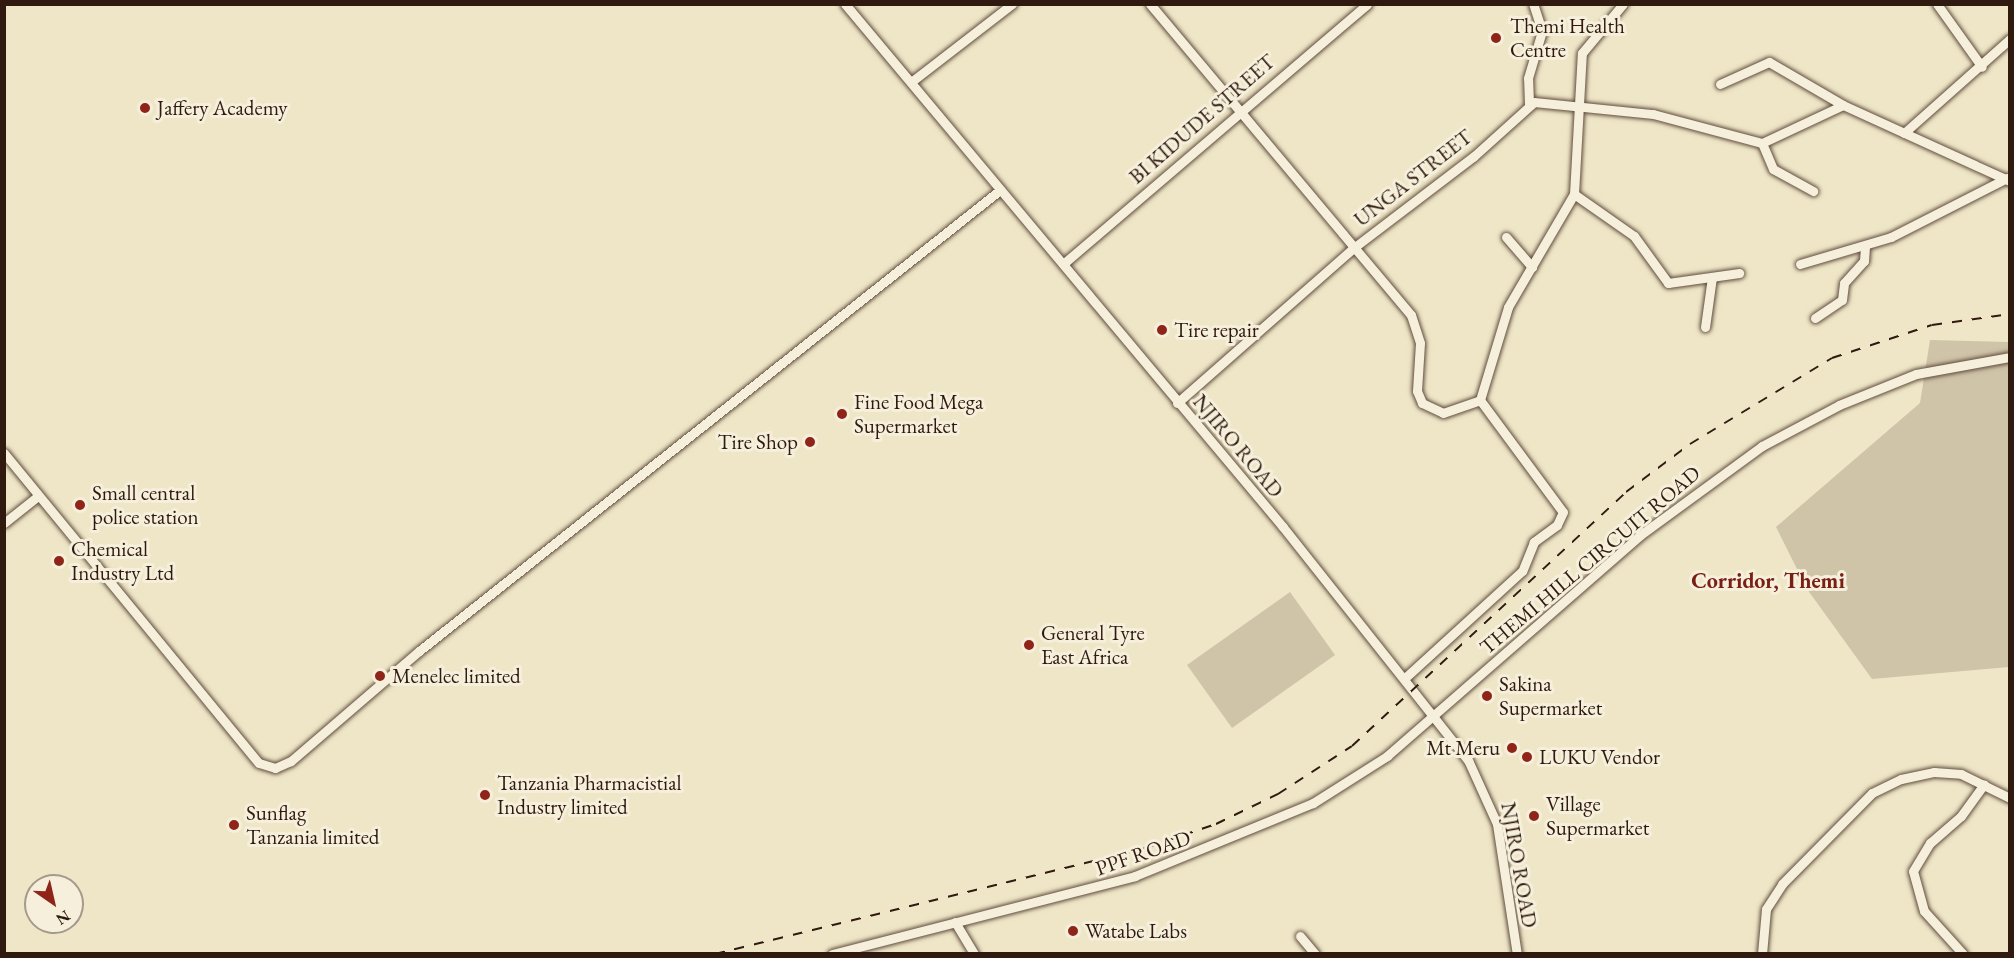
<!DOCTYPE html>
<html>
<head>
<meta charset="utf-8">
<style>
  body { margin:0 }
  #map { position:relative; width:2014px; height:958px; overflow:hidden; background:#efe6c7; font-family:"EB Garamond",serif }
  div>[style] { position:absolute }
  .green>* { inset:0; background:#cfc3a8 }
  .roads { filter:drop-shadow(0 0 2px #604d3e) drop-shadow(0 0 2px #604d3e) }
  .minor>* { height:9px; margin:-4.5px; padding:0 4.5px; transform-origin:4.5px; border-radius:4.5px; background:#f5efdb }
  .rail>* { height:2px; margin-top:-1px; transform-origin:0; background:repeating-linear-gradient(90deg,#301a10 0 10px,transparent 0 20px) }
  .dots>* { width:16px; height:16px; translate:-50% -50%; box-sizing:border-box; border:3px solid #f5efdb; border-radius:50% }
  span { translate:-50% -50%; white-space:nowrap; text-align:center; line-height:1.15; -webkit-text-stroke:6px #f5efdb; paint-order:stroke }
  .poi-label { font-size:21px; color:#301a10 }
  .left { translate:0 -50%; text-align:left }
  .right { translate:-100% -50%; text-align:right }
  .street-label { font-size:21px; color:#301a10 }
  .neighbourhood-label { font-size:22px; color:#7a1f14; font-weight:700 }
  .frame { position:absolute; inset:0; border:6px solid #301a10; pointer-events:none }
  .north { position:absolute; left:24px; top:874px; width:60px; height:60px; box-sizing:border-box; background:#f5efdb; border:2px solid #a69a8a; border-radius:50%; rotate:146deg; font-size:16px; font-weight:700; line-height:24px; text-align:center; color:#301a10 }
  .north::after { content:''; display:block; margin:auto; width:21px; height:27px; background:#8f2418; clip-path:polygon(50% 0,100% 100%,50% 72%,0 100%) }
</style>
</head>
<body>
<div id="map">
  <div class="green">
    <div style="clip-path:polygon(1930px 340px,2009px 342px,2009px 667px,1872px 679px,1807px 589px,1776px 527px,1920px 403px)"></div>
    <div style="clip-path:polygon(1290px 592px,1335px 655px,1232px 728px,1187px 665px)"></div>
  </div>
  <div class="roads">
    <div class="minor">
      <div style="left:845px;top:4px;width:682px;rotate:50.05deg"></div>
      <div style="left:1283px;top:527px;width:298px;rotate:51.6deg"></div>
      <div style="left:1468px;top:760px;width:70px;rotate:65.6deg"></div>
      <div style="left:1497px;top:824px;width:132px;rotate:81.3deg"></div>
      <div style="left:1150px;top:4px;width:406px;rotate:50deg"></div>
      <div style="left:1411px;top:315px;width:29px;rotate:72deg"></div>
      <div style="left:1420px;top:343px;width:48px;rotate:93.6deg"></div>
      <div style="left:1417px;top:391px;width:13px;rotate:67deg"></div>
      <div style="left:1422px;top:403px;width:23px;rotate:25deg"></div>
      <div style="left:1443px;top:413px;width:39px;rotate:-19deg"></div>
      <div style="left:1480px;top:400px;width:139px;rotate:53.5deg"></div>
      <div style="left:1563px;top:512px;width:14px;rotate:115deg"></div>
      <div style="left:1557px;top:525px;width:29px;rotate:144deg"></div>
      <div style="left:1534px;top:542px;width:31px;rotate:112deg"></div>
      <div style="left:1522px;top:571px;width:157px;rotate:137.6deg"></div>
      <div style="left:1937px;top:4px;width:77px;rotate:54.5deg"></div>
      <div style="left:911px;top:82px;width:128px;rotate:-37.7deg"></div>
      <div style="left:1720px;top:84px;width:54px;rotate:-24.2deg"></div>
      <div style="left:1769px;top:62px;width:86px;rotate:30.2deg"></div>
      <div style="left:1529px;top:104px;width:26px;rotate:-92deg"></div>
      <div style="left:1528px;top:78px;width:49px;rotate:-73.4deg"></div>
      <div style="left:1542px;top:31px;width:28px;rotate:-108deg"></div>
      <div style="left:1904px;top:133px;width:142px;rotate:-41.6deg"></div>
      <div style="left:1762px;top:143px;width:28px;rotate:67deg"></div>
      <div style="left:1773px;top:169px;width:46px;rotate:28.8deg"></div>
      <div style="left:1574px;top:194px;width:73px;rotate:35deg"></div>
      <div style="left:1634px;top:236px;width:58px;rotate:54.1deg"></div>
      <div style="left:1668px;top:283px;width:72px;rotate:-8deg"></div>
      <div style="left:1506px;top:237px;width:40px;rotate:49deg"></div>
      <div style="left:1063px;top:264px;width:400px;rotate:-40.5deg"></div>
      <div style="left:1800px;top:264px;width:95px;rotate:-16.5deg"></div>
      <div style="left:1891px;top:237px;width:130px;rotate:-27deg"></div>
      <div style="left:1815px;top:318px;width:32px;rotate:-34deg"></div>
      <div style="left:1842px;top:300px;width:17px;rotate:-83deg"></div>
      <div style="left:1844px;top:283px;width:30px;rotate:-48deg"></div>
      <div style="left:1864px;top:261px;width:14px;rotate:-86deg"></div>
      <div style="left:1705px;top:327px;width:50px;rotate:-82deg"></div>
      <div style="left:1480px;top:400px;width:97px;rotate:-73.2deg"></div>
      <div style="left:1508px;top:307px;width:131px;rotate:-59.7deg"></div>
      <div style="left:1574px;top:194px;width:141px;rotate:-86.8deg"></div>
      <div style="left:1582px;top:53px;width:64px;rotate:-50.1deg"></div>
      <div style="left:1177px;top:403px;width:238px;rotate:-41.3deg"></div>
      <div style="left:1356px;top:246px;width:147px;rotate:-37.3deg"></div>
      <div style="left:1473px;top:157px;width:82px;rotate:-42deg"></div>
      <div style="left:1534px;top:102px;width:120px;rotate:5.8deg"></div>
      <div style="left:1653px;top:114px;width:113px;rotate:14.9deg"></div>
      <div style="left:1762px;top:143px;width:89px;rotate:-25.1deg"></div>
      <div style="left:1843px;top:105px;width:183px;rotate:24.5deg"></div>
      <div style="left:4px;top:453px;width:401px;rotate:50.6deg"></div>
      <div style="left:259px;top:763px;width:17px;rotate:17deg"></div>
      <div style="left:275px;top:768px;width:17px;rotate:-24deg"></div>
      <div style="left:291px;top:761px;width:169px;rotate:-40.7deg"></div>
      <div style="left:419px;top:651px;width:742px;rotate:-38.43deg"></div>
      <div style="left:4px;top:523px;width:43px;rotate:-38.5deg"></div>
      <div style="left:955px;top:922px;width:37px;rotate:59deg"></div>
      <div style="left:1300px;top:936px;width:23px;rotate:50deg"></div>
      <div style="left:832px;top:954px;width:313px;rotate:-14.4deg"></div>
      <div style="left:1135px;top:876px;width:192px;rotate:-22.3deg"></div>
      <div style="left:1313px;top:803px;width:88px;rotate:-32.4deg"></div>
      <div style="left:1387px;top:756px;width:335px;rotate:-41.1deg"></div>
      <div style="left:1639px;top:536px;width:152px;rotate:-36.2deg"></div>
      <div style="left:1762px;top:446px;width:87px;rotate:-28deg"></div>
      <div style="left:1839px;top:405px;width:83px;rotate:-21.9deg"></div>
      <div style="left:1916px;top:374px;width:96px;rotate:-10.3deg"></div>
      <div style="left:1762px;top:954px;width:45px;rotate:-84.9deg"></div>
      <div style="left:1766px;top:909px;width:30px;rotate:-57deg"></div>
      <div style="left:1782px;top:884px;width:128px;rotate:-45.3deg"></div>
      <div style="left:1872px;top:793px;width:32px;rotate:-26deg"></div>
      <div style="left:1901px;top:779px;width:34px;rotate:-12deg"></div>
      <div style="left:1934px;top:772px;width:27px;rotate:4deg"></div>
      <div style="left:1961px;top:774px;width:55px;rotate:26.1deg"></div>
      <div style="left:1963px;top:954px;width:58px;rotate:-132.2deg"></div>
      <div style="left:1924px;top:911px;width:41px;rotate:-105.4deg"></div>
      <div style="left:1913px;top:871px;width:33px;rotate:-59deg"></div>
      <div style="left:1930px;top:843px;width:41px;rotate:-41.1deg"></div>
      <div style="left:1961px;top:816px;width:39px;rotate:-54deg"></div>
    </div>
  </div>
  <div class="rail">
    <div style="left:715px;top:954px;width:443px;rotate:-13.8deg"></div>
    <div style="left:1145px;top:848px;width:75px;rotate:-18.7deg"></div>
    <div style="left:1216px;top:824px;width:69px;rotate:-25.8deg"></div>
    <div style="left:1278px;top:794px;width:88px;rotate:-33deg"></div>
    <div style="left:1352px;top:746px;width:374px;rotate:-42.8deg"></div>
    <div style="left:1626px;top:492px;width:80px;rotate:-36.9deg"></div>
    <div style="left:1690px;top:444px;width:166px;rotate:-31.2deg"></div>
    <div style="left:1832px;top:358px;width:105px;rotate:-18.3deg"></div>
    <div style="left:1932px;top:325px;width:79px;rotate:-8deg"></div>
  </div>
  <div class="dots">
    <div style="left:1496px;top:38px;background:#8f2418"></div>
    <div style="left:145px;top:108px;background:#8f2418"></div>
    <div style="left:1162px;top:330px;background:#8f2418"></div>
    <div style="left:842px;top:414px;background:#8f2418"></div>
    <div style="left:810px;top:442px;background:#8f2418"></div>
    <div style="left:80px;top:505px;background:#8f2418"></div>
    <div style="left:59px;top:561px;background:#8f2418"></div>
    <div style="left:1029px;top:645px;background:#8f2418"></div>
    <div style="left:380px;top:676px;background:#8f2418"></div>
    <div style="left:1487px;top:696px;background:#8f2418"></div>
    <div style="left:1512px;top:748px;background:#8f2418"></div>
    <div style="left:1527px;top:757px;background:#8f2418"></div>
    <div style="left:485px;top:795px;background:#8f2418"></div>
    <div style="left:1534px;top:816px;background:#8f2418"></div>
    <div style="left:234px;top:825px;background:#8f2418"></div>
    <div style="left:1073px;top:931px;background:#8f2418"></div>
  </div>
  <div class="poi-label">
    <span class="left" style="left:1510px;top:38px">Themi Health<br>Centre</span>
    <span class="left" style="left:157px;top:108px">Jaffery Academy</span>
    <span class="left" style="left:1174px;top:330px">Tire repair</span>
    <span class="left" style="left:854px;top:414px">Fine Food Mega<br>Supermarket</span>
    <span class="right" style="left:798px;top:442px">Tire Shop</span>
    <span class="left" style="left:92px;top:505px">Small central<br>police station</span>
    <span class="left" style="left:71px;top:561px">Chemical<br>Industry Ltd</span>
    <span class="left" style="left:1041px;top:645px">General Tyre<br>East Africa</span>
    <span class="left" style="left:392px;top:676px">Menelec limited</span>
    <span class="left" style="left:1499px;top:696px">Sakina<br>Supermarket</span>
    <span class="right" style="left:1500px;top:748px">Mt Meru</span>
    <span class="left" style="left:1539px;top:757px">LUKU Vendor</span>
    <span class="left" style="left:497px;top:795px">Tanzania Pharmacistial<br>Industry limited</span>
    <span class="left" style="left:1546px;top:816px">Village<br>Supermarket</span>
    <span class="left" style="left:246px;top:825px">Sunflag<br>Tanzania limited</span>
    <span class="left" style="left:1085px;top:931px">Watabe Labs</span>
  </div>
  <div class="street-label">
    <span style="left:1202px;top:119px;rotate:-41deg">BI KIDUDE STREET</span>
    <span style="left:1413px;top:178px;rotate:-38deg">UNGA STREET</span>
    <span style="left:1238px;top:446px;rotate:50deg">NJIRO ROAD</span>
    <span style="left:1590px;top:560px;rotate:-40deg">THEMI HILL CIRCUIT ROAD</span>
    <span style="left:1143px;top:853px;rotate:-19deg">PPF ROAD</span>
    <span style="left:1519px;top:865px;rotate:80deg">NJIRO ROAD</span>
  </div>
  <div class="neighbourhood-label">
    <span style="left:1768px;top:581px">Corridor, Themi</span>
  </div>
  <div class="frame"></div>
  <div class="north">N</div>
</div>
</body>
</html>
